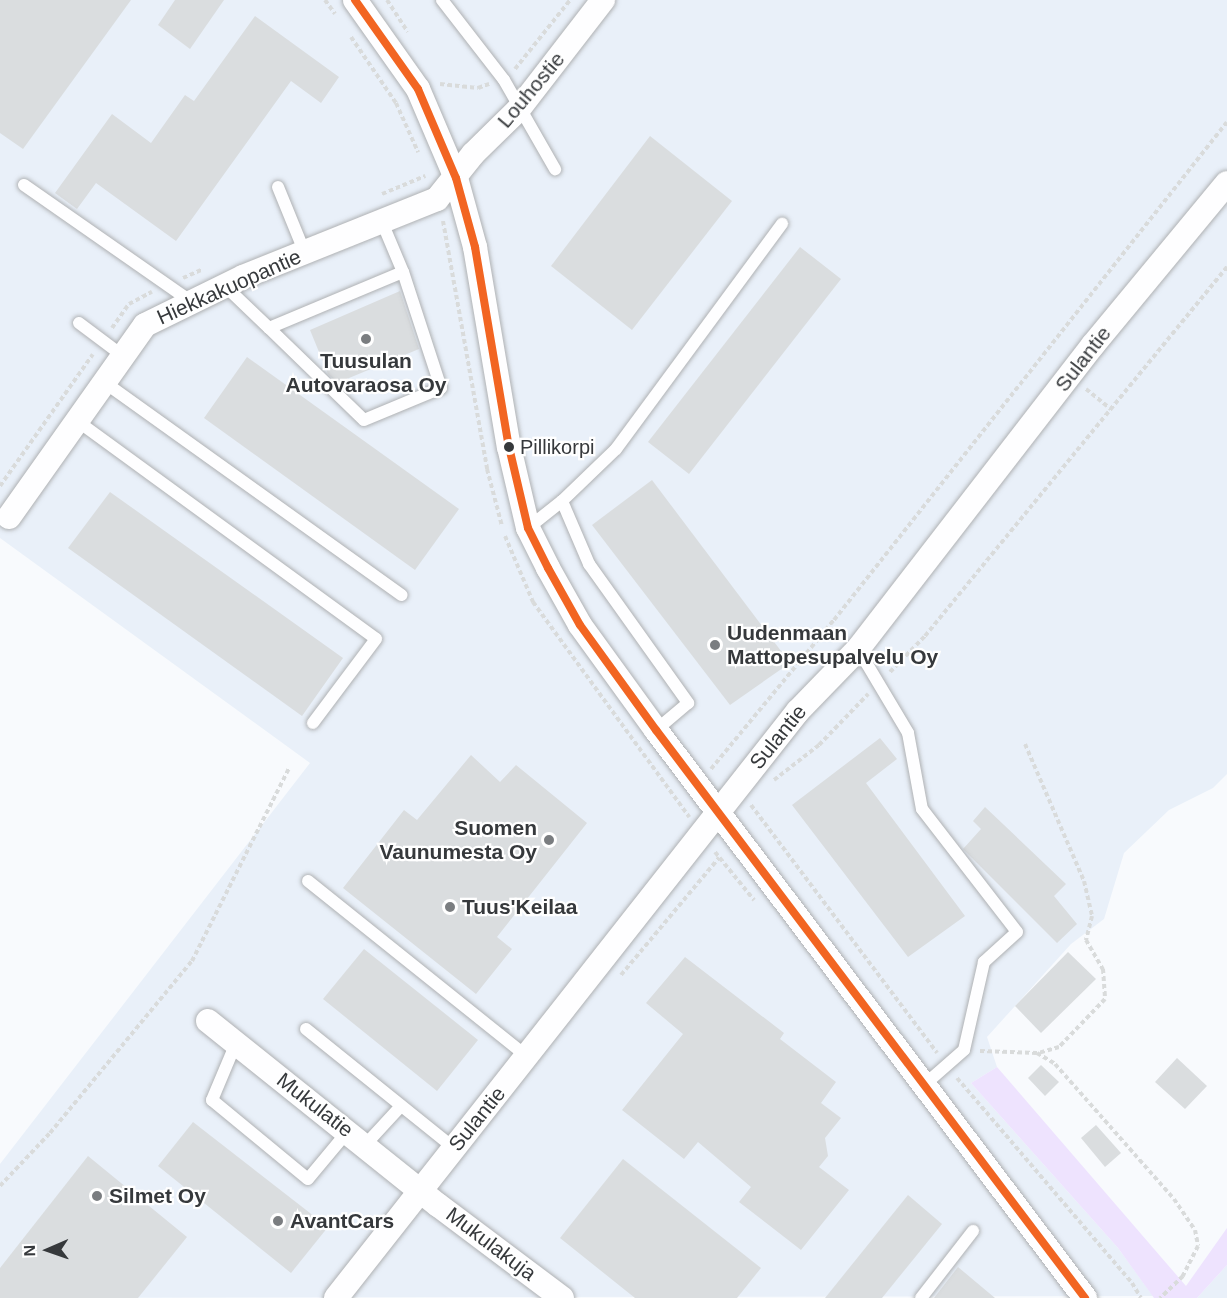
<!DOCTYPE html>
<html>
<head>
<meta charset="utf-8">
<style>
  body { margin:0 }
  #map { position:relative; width:1227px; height:1298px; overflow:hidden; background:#f8fafd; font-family:Helvetica,sans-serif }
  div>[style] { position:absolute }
  .built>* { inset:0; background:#e9f0f9 }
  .green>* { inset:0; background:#eee3fe }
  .building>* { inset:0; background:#dadddf }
  .path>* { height:4px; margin-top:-2px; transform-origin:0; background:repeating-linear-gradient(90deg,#d9dbdb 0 4.5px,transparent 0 7.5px) }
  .roads { filter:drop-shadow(0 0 2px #afb1b3) drop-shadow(0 0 2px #afb1b3) }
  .lane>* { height:12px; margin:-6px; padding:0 6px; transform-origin:6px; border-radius:6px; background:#fefeff }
  .street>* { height:24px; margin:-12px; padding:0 12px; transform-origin:12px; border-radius:12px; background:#fefeff }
  .bus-1>* { height:8px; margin:-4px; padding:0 4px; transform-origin:4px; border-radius:4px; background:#f26522 }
  .dots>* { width:16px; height:16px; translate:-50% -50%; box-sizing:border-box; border:3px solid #fff; border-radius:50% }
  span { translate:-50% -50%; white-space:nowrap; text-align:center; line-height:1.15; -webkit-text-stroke:4.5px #fff; paint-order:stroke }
  .bus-label { font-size:20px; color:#36393c }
  .left { translate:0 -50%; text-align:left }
  .street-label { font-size:21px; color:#36393c }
  .poi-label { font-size:21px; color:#36393c; font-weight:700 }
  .right { translate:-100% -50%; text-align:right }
  .north { position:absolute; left:18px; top:1220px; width:60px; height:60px; -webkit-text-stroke:4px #fff; paint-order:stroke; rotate:268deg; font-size:16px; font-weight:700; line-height:24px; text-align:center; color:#36393c }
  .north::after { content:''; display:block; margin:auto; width:21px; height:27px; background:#36393c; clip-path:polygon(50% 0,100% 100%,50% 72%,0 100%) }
</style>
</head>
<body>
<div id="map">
  <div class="built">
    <div style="clip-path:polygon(0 0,1227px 0,1227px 774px,1213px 788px,1169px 810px,1124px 853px,1104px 919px,1071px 944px,987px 1037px,997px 1067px,971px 1083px,1118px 1248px,1153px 1296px,0 1298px,0 1164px,310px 763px,0 538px)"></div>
    <div style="clip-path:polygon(1227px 1265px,1227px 1298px,1197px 1298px)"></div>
  </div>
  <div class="green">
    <div style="clip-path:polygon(997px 1067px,1186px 1286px,1227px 1228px,1227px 1265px,1197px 1298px,1154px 1298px,1118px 1248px,971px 1083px)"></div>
  </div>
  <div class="building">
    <div style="clip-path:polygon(0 0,131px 0,23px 149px,0 133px)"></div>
    <div style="clip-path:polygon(175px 0,224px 0,190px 49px,158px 25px)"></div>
    <div style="clip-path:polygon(255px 16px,339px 77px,321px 103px,291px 81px,176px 241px,96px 183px,77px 209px,55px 193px,112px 114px,151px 143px,185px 95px,194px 101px)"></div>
    <div style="clip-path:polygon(650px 136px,732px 201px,632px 330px,551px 266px)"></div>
    <div style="clip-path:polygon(800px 247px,841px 279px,689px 474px,648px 442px)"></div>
    <div style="clip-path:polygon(400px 291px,419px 349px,337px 383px,328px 374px,310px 330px)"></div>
    <div style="clip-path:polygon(247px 357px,459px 509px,415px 570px,204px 418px)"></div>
    <div style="clip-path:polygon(652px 480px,790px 663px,730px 705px,592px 525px)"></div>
    <div style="clip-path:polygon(110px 492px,343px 658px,302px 716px,68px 548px)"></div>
    <div style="clip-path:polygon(880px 738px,897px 759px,866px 783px,965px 916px,908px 957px,792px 805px)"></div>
    <div style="clip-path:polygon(471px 755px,500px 782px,516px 765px,587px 823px,497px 937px,512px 949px,476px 994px,343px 888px,404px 810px,417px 820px)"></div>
    <div style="clip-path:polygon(985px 807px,1066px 884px,1054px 896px,1077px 924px,1057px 943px,963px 849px,981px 829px,973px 821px)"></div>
    <div style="clip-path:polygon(364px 949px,478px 1040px,437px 1091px,323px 999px)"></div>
    <div style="clip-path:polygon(1068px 952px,1096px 979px,1041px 1033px,1015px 1006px)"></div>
    <div style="clip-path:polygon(685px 957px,784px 1033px,780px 1039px,836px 1082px,821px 1103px,841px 1118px,825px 1138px,828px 1156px,819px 1167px,849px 1190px,801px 1250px,739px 1202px,751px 1187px,698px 1142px,684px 1159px,622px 1110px,683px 1034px,646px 1003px)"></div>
    <div style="clip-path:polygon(1177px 1058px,1207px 1086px,1185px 1109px,1155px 1082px)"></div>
    <div style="clip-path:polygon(1041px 1065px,1059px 1082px,1045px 1096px,1028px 1078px)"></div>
    <div style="clip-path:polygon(193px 1122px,328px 1227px,291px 1273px,158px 1166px)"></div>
    <div style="clip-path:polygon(1096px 1125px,1121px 1153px,1105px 1167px,1081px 1138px)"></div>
    <div style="clip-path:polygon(88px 1156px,187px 1237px,138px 1298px,0 1298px,0 1268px)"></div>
    <div style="clip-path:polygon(623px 1159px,761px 1268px,737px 1298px,635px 1298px,560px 1238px)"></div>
    <div style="clip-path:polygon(908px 1195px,942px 1224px,882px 1298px,825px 1298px)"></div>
    <div style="clip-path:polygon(958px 1267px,995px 1298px,934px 1298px)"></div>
  </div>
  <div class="path">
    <div style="left:325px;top:0;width:17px;rotate:54deg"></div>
    <div style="left:387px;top:0;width:38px;rotate:57deg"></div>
    <div style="left:351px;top:37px;width:80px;rotate:55.7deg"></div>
    <div style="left:396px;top:103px;width:54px;rotate:65.8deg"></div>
    <div style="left:515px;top:69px;width:88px;rotate:-51.4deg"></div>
    <div style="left:440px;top:84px;width:38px;rotate:6deg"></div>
    <div style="left:478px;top:88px;width:12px;rotate:-20deg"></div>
    <div style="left:382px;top:194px;width:47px;rotate:-22.7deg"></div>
    <div style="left:443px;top:221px;width:252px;rotate:79.9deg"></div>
    <div style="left:487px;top:469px;width:59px;rotate:75.3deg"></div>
    <div style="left:183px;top:278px;width:20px;rotate:-24deg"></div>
    <div style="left:112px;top:328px;width:29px;rotate:-55deg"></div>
    <div style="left:129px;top:304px;width:26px;rotate:-28deg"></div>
    <div style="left:1086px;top:389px;width:32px;rotate:39deg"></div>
    <div style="left:0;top:486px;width:161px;rotate:-54.8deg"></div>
    <div style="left:505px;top:536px;width:72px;rotate:67deg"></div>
    <div style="left:533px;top:602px;width:266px;rotate:54deg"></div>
    <div style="left:890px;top:672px;width:50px;rotate:-45.8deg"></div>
    <div style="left:925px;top:636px;width:477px;rotate:-50.7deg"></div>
    <div style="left:1025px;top:744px;width:149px;rotate:66.7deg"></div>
    <div style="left:1084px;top:881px;width:36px;rotate:77deg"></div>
    <div style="left:1092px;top:916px;width:25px;rotate:104deg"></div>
    <div style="left:1086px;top:940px;width:34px;rotate:60deg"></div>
    <div style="left:1103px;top:969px;width:30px;rotate:86deg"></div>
    <div style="left:1105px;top:999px;width:66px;rotate:133.8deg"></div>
    <div style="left:1059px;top:1047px;width:22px;rotate:164deg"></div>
    <div style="left:711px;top:769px;width:193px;rotate:-50.5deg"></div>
    <div style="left:834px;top:620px;width:634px;rotate:-51.72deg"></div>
    <div style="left:774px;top:780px;width:57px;rotate:-37.9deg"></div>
    <div style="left:819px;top:745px;width:71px;rotate:-46.1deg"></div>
    <div style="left:751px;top:805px;width:310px;rotate:53.1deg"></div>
    <div style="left:715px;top:852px;width:62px;rotate:50.9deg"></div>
    <div style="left:621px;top:975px;width:153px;rotate:-50.1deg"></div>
    <div style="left:980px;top:1051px;width:57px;rotate:2deg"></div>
    <div style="left:1037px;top:1053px;width:21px;rotate:31deg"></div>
    <div style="left:1055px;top:1064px;width:180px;rotate:48.6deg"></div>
    <div style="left:1174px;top:1199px;width:37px;rotate:56deg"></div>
    <div style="left:1195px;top:1230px;width:16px;rotate:79deg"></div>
    <div style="left:1198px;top:1246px;width:34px;rotate:117deg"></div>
    <div style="left:1183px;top:1276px;width:32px;rotate:136deg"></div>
    <div style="left:957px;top:1078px;width:270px;rotate:49.5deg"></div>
    <div style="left:1132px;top:1283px;width:17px;rotate:59deg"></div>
    <div style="left:0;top:1186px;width:73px;rotate:-46.7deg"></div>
    <div style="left:50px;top:1133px;width:223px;rotate:-50.5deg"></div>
    <div style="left:192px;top:961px;width:216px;rotate:-63.3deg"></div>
  </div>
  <div class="roads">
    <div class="lane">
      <div style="left:442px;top:0;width:101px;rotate:52.2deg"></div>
      <div style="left:504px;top:80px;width:103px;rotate:60.2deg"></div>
      <div style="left:24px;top:185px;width:201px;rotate:34.9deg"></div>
      <div style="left:278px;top:187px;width:71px;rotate:67.8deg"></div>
      <div style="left:224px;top:285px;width:62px;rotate:43.7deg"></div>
      <div style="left:269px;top:328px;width:145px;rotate:-22.7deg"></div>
      <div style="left:403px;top:272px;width:54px;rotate:-112.8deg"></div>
      <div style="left:79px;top:323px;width:55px;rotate:36.9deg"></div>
      <div style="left:269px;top:328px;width:132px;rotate:44.1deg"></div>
      <div style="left:364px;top:420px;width:83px;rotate:-22.6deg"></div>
      <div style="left:441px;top:388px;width:122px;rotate:-108.1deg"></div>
      <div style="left:104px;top:382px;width:366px;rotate:35.6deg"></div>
      <div style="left:76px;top:420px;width:371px;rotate:36.1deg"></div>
      <div style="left:376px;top:639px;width:105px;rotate:126.9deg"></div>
      <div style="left:562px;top:501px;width:75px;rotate:-43.9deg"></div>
      <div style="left:616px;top:449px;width:280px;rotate:-53.6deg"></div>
      <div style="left:528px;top:528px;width:43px;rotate:-38.5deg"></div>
      <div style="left:562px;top:501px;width:69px;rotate:66.8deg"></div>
      <div style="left:589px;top:564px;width:171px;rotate:54.5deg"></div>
      <div style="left:688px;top:703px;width:42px;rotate:139.8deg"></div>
      <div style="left:858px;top:649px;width:98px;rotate:59.2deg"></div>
      <div style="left:908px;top:733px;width:77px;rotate:79.6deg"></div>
      <div style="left:922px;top:809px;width:155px;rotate:52.3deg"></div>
      <div style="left:1017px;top:932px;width:45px;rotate:137.7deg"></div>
      <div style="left:984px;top:962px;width:90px;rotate:102.8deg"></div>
      <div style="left:964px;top:1050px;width:55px;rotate:138.7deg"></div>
      <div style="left:308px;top:881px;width:282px;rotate:38.7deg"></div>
      <div style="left:306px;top:1029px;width:190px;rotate:38.8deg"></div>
      <div style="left:236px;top:1043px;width:62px;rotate:112.8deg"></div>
      <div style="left:212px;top:1100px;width:124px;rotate:39.5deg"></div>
      <div style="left:308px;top:1179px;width:62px;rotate:-50.2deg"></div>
      <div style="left:366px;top:1144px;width:50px;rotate:-47.4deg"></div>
      <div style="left:921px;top:1298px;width:85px;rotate:-52.2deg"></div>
    </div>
    <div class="street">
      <div style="left:355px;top:0;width:109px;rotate:54.7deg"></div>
      <div style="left:418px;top:89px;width:97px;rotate:66.9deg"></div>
      <div style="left:456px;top:178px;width:72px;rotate:74.6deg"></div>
      <div style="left:475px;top:247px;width:203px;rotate:80.4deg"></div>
      <div style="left:509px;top:447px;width:83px;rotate:76.8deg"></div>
      <div style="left:528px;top:528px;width:45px;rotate:63.4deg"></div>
      <div style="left:548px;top:568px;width:65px;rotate:60.7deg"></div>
      <div style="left:580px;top:625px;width:130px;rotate:54.1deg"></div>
      <div style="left:656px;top:730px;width:712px;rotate:52.94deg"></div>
      <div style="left:9px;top:517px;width:235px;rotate:-54.7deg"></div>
      <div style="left:145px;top:325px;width:109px;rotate:-26.1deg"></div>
      <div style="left:243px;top:277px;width:209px;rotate:-21.9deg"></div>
      <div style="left:437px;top:199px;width:58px;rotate:-51.3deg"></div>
      <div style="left:473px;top:154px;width:63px;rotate:-44.4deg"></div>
      <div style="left:518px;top:110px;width:139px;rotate:-52.3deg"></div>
      <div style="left:208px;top:1021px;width:295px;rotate:38.7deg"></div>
      <div style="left:438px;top:1205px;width:155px;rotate:36.9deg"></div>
      <div style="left:336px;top:1298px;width:747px;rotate:-51.8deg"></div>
      <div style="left:798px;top:711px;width:86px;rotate:-45.9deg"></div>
      <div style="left:858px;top:649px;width:384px;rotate:-52.3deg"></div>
      <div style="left:1093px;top:345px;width:210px;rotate:-50.4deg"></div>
    </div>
  </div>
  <div class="bus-1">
    <div style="left:355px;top:0;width:109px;rotate:54.7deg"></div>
    <div style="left:418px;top:89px;width:97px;rotate:66.9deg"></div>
    <div style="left:456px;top:178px;width:72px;rotate:74.6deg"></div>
    <div style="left:475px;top:247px;width:203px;rotate:80.4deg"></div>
    <div style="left:509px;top:447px;width:83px;rotate:76.8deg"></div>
    <div style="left:528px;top:528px;width:45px;rotate:63.4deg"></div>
    <div style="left:548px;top:568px;width:65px;rotate:60.7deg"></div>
    <div style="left:580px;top:625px;width:130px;rotate:54.1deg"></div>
    <div style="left:656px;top:730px;width:712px;rotate:52.94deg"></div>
  </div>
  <div class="dots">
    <div style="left:366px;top:339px;background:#7a7d80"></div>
    <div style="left:509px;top:447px;background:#36393c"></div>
    <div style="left:715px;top:645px;background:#7a7d80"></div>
    <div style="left:549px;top:840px;background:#7a7d80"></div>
    <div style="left:450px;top:907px;background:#7a7d80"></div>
    <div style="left:97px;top:1196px;background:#7a7d80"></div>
    <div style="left:278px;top:1221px;background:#7a7d80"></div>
  </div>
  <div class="bus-label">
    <span class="left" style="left:520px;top:447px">Pillikorpi</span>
  </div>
  <div class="street-label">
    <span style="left:531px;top:90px;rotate:-50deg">Louhostie</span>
    <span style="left:229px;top:287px;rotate:-24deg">Hiekkakuopantie</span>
    <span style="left:1083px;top:359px;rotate:-52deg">Sulantie</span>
    <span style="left:778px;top:737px;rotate:-51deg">Sulantie</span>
    <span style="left:315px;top:1105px;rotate:38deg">Mukulatie</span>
    <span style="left:477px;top:1119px;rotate:-51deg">Sulantie</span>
    <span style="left:491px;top:1244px;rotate:37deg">Mukulakuja</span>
  </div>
  <div class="poi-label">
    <span style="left:366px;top:373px">Tuusulan<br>Autovaraosa Oy</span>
    <span class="left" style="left:727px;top:645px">Uudenmaan<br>Mattopesupalvelu Oy</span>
    <span class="right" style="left:537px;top:840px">Suomen<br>Vaunumesta Oy</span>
    <span class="left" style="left:462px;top:907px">Tuus'Keilaa</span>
    <span class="left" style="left:109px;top:1196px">Silmet Oy</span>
    <span class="left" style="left:290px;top:1221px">AvantCars</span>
  </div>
  <div class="north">N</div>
</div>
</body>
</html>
